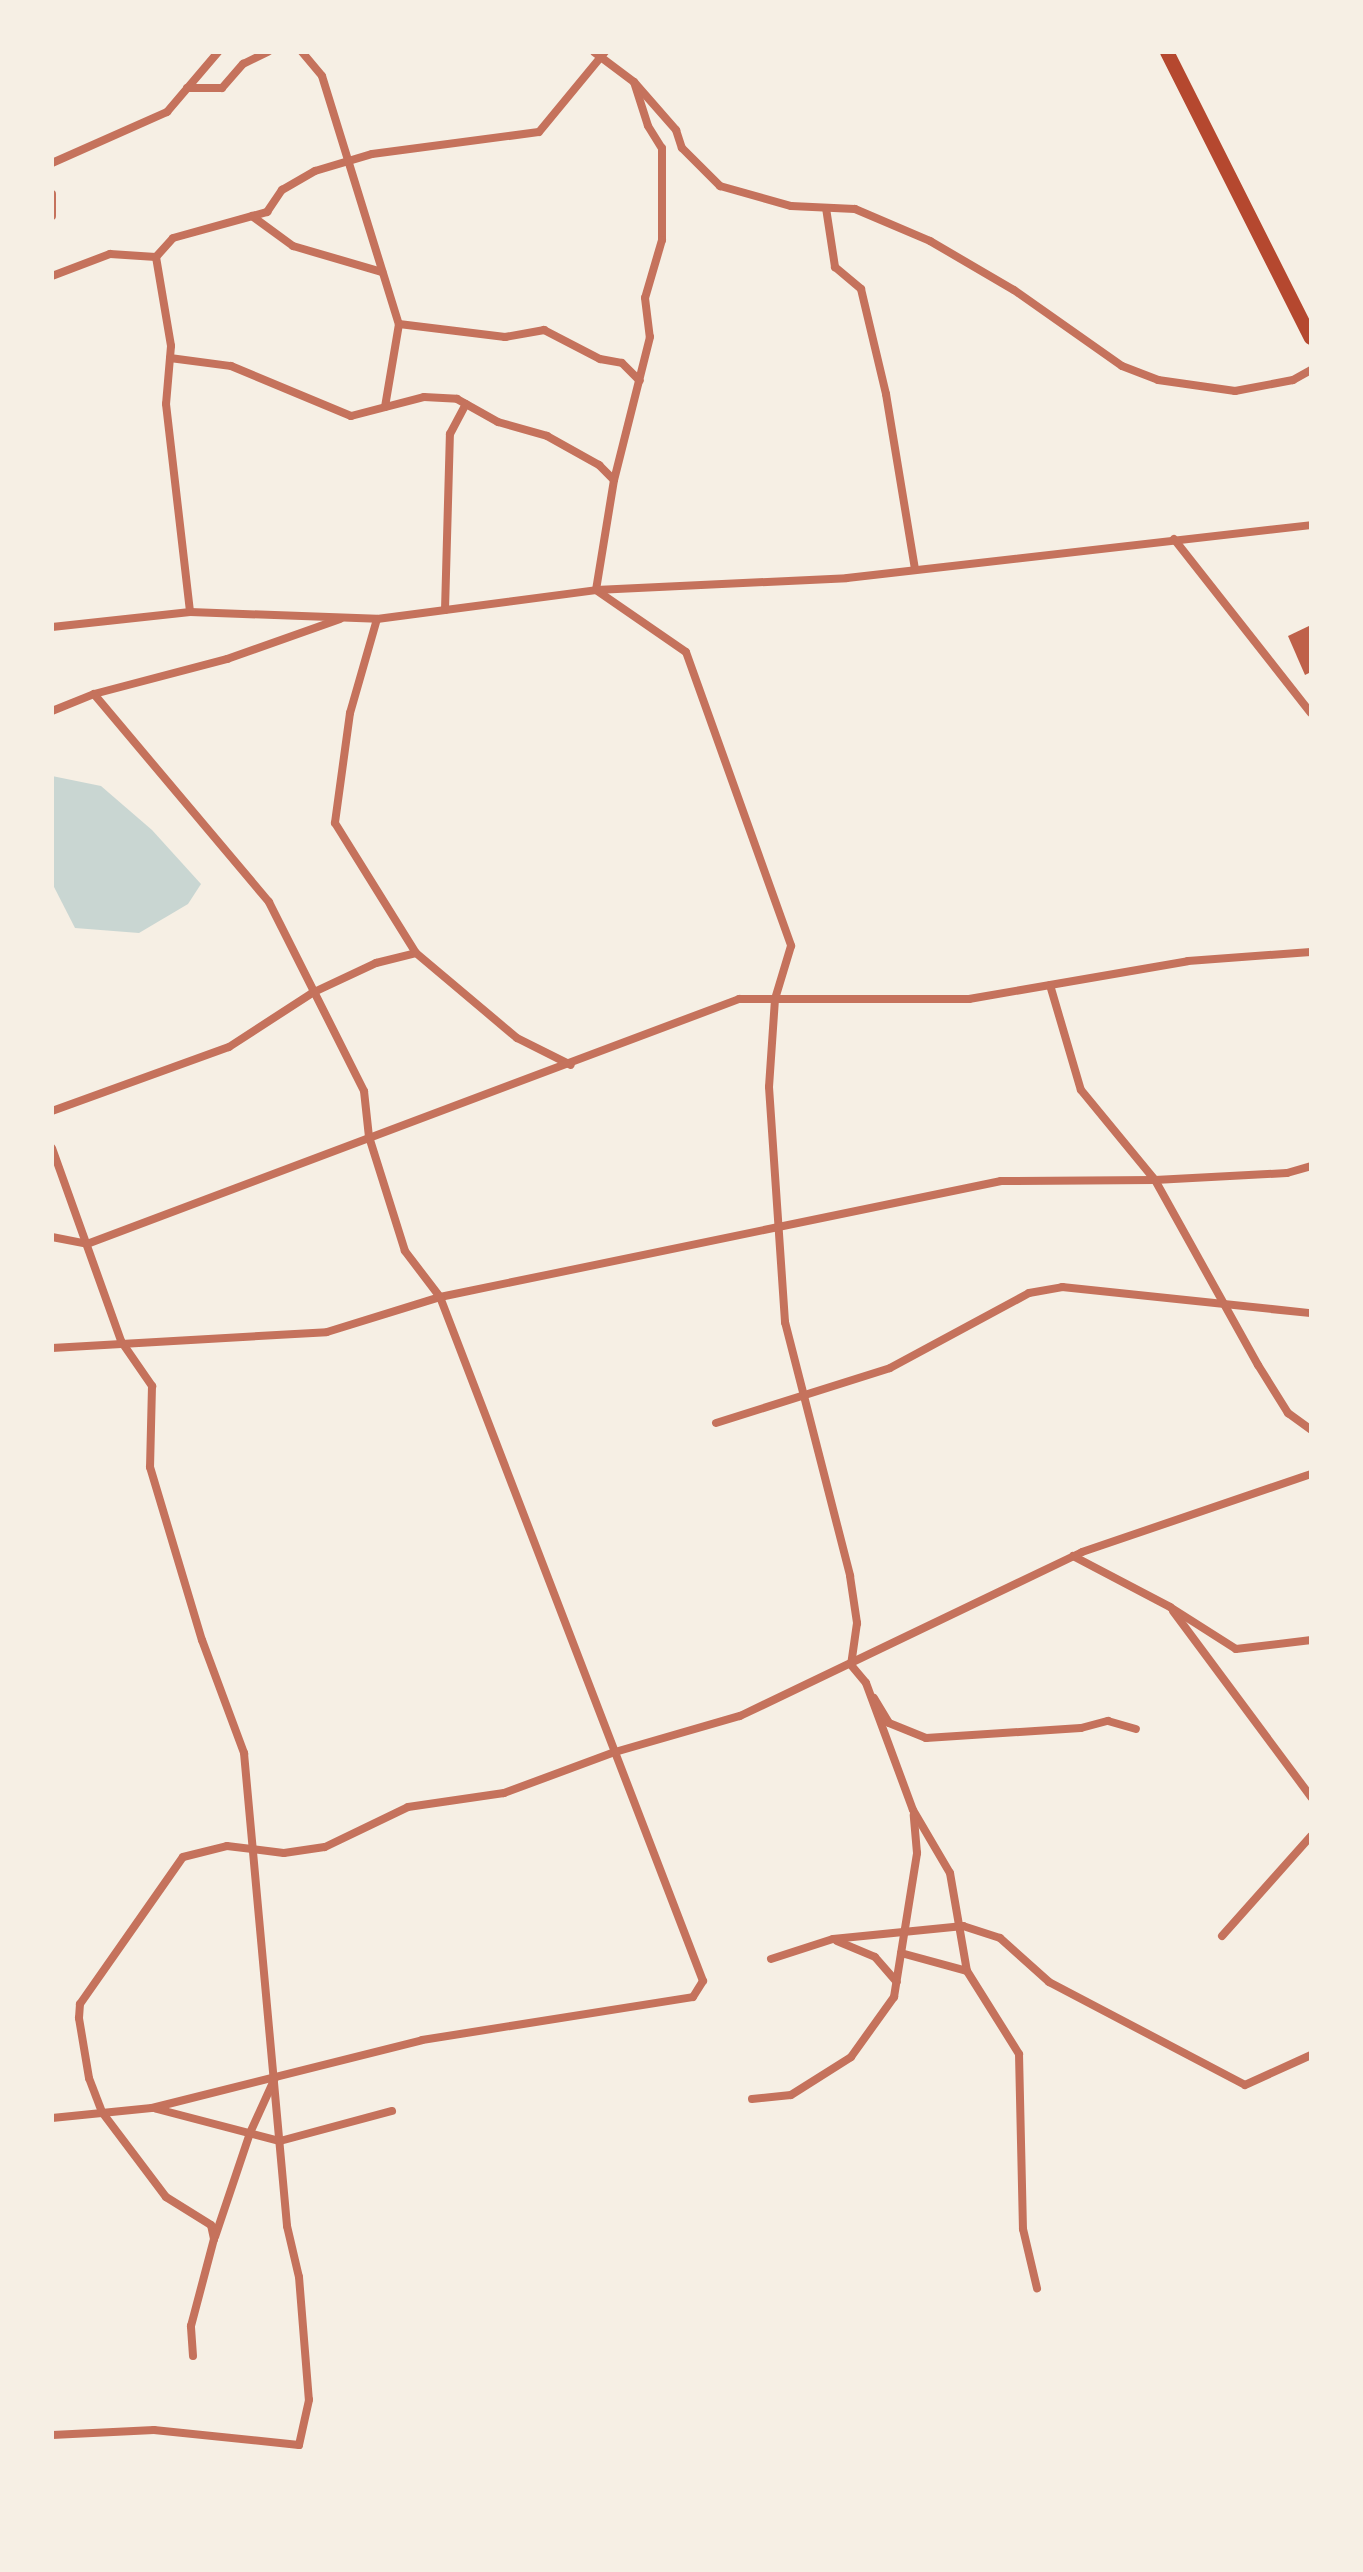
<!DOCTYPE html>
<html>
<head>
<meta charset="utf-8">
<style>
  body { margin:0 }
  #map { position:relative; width:1363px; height:2572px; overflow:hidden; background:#f6efe4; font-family:Signika,sans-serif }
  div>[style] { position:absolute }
  .water>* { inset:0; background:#c9d6d2 }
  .building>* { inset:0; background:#bf614a }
  .minor>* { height:8px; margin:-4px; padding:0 4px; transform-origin:4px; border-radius:4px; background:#c5725c }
  .primary>* { height:14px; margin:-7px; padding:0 7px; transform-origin:7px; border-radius:7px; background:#b5482f }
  span { translate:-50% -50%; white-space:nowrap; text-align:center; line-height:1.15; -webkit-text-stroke:8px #f6efe4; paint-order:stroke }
  .frame { position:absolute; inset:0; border:54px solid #f6efe4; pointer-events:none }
</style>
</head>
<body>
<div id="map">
  <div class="water">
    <div style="clip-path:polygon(52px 776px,101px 786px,152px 830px,201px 884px,188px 904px,139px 933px,75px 928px,52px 883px)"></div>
  </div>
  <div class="building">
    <div style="clip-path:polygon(1311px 625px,1311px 672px,1305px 675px,1288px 636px)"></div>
  </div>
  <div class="minor">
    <div style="left:302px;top:52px;width:31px;rotate:50deg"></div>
    <div style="left:322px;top:76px;width:260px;rotate:72.8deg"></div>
    <div style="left:399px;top:324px;width:84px;rotate:99.6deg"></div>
    <div style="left:594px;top:52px;width:50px;rotate:36.9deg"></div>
    <div style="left:634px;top:82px;width:64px;rotate:48.8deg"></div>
    <div style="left:676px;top:130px;width:19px;rotate:72deg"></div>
    <div style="left:682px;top:148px;width:54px;rotate:45deg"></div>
    <div style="left:720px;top:186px;width:74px;rotate:15.7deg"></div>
    <div style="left:791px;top:206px;width:64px;rotate:2.7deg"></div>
    <div style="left:855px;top:209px;width:82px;rotate:23.1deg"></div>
    <div style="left:930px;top:241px;width:97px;rotate:30.3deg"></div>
    <div style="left:1014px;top:290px;width:132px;rotate:35.1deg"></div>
    <div style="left:1122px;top:366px;width:39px;rotate:21deg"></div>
    <div style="left:1158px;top:380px;width:78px;rotate:8.1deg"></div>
    <div style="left:1235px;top:391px;width:59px;rotate:-10.7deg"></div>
    <div style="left:1293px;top:380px;width:21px;rotate:-29deg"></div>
    <div style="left:634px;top:82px;width:46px;rotate:72.3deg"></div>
    <div style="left:648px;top:126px;width:26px;rotate:58deg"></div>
    <div style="left:662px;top:148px;width:92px;rotate:90deg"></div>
    <div style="left:662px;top:240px;width:60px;rotate:106.3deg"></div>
    <div style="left:645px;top:298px;width:39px;rotate:83deg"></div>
    <div style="left:650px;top:337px;width:147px;rotate:104.1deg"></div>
    <div style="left:614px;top:480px;width:111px;rotate:99.3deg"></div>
    <div style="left:596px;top:590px;width:109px;rotate:34.6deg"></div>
    <div style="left:686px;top:652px;width:312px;rotate:70.3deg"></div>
    <div style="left:791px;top:946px;width:55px;rotate:106.8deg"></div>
    <div style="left:775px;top:999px;width:88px;rotate:93.9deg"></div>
    <div style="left:769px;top:1087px;width:236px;rotate:86.1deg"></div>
    <div style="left:785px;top:1322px;width:262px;rotate:75.6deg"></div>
    <div style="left:850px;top:1576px;width:48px;rotate:81.5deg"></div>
    <div style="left:857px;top:1623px;width:42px;rotate:98.1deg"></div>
    <div style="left:851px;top:1665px;width:23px;rotate:50deg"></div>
    <div style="left:866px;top:1683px;width:135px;rotate:69.7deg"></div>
    <div style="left:913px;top:1810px;width:73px;rotate:59.6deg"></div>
    <div style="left:950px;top:1873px;width:99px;rotate:80.2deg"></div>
    <div style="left:967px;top:1971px;width:98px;rotate:57.9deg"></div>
    <div style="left:1019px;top:2054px;width:175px;rotate:88.7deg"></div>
    <div style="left:1023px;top:2229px;width:61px;rotate:76.7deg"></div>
    <div style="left:187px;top:88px;width:35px"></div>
    <div style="left:222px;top:88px;width:32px;rotate:-49deg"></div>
    <div style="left:243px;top:64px;width:28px;rotate:-26deg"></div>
    <div style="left:52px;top:163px;width:126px;rotate:-23.9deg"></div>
    <div style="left:167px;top:112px;width:79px;rotate:-49.6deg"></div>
    <div style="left:52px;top:194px;width:22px;rotate:90deg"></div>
    <div style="left:826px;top:208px;width:60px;rotate:81.3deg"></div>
    <div style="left:835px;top:267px;width:34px;rotate:40deg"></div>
    <div style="left:861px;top:289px;width:108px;rotate:76.6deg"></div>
    <div style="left:886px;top:394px;width:177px;rotate:80.6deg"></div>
    <div style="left:252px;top:216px;width:51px;rotate:36.2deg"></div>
    <div style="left:293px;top:246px;width:93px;rotate:16.3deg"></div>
    <div style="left:156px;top:257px;width:25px;rotate:-48deg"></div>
    <div style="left:173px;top:238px;width:98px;rotate:-15.5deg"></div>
    <div style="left:267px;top:212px;width:27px;rotate:-56deg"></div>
    <div style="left:282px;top:190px;width:38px;rotate:-30deg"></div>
    <div style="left:315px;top:171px;width:59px;rotate:-16.6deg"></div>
    <div style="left:372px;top:154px;width:168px;rotate:-7.5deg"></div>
    <div style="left:539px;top:132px;width:104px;rotate:-50.5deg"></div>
    <div style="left:52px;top:276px;width:62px;rotate:-20.8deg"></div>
    <div style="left:110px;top:254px;width:46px;rotate:3.7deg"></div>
    <div style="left:156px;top:257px;width:90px;rotate:80.4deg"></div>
    <div style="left:171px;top:346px;width:58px;rotate:94.9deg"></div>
    <div style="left:166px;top:404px;width:209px;rotate:83.4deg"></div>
    <div style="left:399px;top:324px;width:107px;rotate:7deg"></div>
    <div style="left:505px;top:337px;width:40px;rotate:-10deg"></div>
    <div style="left:544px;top:330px;width:63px;rotate:27.4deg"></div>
    <div style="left:600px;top:359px;width:22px;rotate:10deg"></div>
    <div style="left:622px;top:363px;width:25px;rotate:45deg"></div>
    <div style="left:170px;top:358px;width:62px;rotate:7.5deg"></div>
    <div style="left:231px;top:366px;width:130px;rotate:22.6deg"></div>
    <div style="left:351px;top:416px;width:75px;rotate:-14.6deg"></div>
    <div style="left:424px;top:397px;width:33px;rotate:3deg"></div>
    <div style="left:457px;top:399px;width:47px;rotate:29.3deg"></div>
    <div style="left:498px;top:422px;width:51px;rotate:15.9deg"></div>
    <div style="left:547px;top:436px;width:60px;rotate:29.1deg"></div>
    <div style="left:599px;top:465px;width:21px;rotate:45deg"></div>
    <div style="left:1174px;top:539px;width:221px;rotate:51.8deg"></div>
    <div style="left:445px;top:610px;width:176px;rotate:-88.4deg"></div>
    <div style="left:450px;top:434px;width:34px;rotate:-62deg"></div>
    <div style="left:377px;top:619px;width:98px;rotate:106deg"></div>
    <div style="left:350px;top:713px;width:111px;rotate:97.8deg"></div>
    <div style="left:335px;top:823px;width:153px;rotate:58.1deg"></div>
    <div style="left:416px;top:953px;width:132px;rotate:40.1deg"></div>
    <div style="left:517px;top:1038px;width:60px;rotate:26.6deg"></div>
    <div style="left:52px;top:627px;width:139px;rotate:-6.2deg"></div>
    <div style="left:190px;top:612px;width:187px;rotate:2.1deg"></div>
    <div style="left:377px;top:619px;width:221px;rotate:-7.5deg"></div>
    <div style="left:596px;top:590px;width:251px;rotate:-2.7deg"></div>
    <div style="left:847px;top:578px;width:467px;rotate:-6.5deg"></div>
    <div style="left:52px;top:711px;width:45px;rotate:-22deg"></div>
    <div style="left:94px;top:694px;width:138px;rotate:-14.7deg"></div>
    <div style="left:227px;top:659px;width:120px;rotate:-19.5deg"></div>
    <div style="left:1050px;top:985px;width:109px;rotate:73.6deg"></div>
    <div style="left:1081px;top:1090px;width:117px;rotate:50.6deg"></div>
    <div style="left:1155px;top:1180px;width:212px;rotate:60.9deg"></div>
    <div style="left:1258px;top:1365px;width:57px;rotate:58deg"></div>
    <div style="left:1288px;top:1413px;width:29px;rotate:36deg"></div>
    <div style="left:52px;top:1111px;width:188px;rotate:-19.9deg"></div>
    <div style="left:229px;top:1047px;width:99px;rotate:-33deg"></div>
    <div style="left:312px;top:993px;width:71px;rotate:-25.1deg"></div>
    <div style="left:376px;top:963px;width:41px;rotate:-14deg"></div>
    <div style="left:52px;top:1148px;width:205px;rotate:70.3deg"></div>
    <div style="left:121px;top:1341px;width:55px;rotate:55.4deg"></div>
    <div style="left:152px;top:1386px;width:81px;rotate:91.4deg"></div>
    <div style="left:150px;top:1467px;width:181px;rotate:73.3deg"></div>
    <div style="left:202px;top:1640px;width:121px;rotate:69.6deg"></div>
    <div style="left:244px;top:1753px;width:475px;rotate:84.8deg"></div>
    <div style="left:287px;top:2226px;width:52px;rotate:76.8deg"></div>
    <div style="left:299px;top:2277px;width:123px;rotate:85.4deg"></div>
    <div style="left:309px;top:2400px;width:46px;rotate:102.5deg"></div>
    <div style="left:299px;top:2445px;width:146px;rotate:-174.1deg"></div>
    <div style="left:154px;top:2430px;width:102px;rotate:177.2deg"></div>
    <div style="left:52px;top:1237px;width:36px;rotate:11deg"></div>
    <div style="left:87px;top:1244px;width:697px;rotate:-20.59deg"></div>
    <div style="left:739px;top:999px;width:230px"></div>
    <div style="left:969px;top:999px;width:222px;rotate:-9.8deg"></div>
    <div style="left:1188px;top:961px;width:123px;rotate:-4.2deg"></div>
    <div style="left:52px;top:1348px;width:275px;rotate:-3.3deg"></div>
    <div style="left:327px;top:1332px;width:118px;rotate:-17.2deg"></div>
    <div style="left:440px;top:1297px;width:573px;rotate:-11.68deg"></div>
    <div style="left:1001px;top:1181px;width:154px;rotate:-0.4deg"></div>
    <div style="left:1155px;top:1180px;width:132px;rotate:-3deg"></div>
    <div style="left:1287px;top:1173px;width:25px;rotate:-16deg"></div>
    <div style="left:716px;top:1423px;width:182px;rotate:-17.5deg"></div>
    <div style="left:890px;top:1368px;width:158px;rotate:-28.3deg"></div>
    <div style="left:1029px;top:1293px;width:34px;rotate:-10deg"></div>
    <div style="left:1062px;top:1287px;width:250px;rotate:6deg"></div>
    <div style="left:1073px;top:1556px;width:110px;rotate:27.7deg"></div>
    <div style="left:1170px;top:1607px;width:78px;rotate:32.5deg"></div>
    <div style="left:1236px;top:1649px;width:76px;rotate:-6.8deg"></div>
    <div style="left:1173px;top:1611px;width:232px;rotate:53.4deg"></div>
    <div style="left:874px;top:1698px;width:29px;rotate:59deg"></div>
    <div style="left:889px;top:1723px;width:40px;rotate:22deg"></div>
    <div style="left:926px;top:1738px;width:155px;rotate:-3.7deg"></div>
    <div style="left:1081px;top:1728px;width:28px;rotate:-15deg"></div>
    <div style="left:1108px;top:1721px;width:29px;rotate:16deg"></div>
    <div style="left:1222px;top:1936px;width:134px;rotate:-48.3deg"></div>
    <div style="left:837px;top:1941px;width:41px;rotate:22.8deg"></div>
    <div style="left:875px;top:1957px;width:33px;rotate:49deg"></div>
    <div style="left:901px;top:1953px;width:68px;rotate:15.3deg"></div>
    <div style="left:771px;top:1959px;width:65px;rotate:-17.9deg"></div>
    <div style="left:833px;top:1939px;width:131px;rotate:-5.7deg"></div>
    <div style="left:963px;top:1926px;width:39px;rotate:18deg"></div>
    <div style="left:1000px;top:1938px;width:66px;rotate:41.9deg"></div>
    <div style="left:1049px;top:1982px;width:221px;rotate:27.7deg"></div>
    <div style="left:1245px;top:2085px;width:72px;rotate:-24.4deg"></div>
    <div style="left:752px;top:2099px;width:39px;rotate:-6deg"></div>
    <div style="left:791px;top:2095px;width:71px;rotate:-32.3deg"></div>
    <div style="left:851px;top:2057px;width:74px;rotate:-54.4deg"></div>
    <div style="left:894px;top:1997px;width:146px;rotate:-80.9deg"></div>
    <div style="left:917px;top:1853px;width:38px;rotate:-95deg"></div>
    <div style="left:157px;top:2109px;width:127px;rotate:14.6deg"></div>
    <div style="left:280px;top:2141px;width:116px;rotate:-15deg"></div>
    <div style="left:52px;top:2118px;width:100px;rotate:-5.7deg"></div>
    <div style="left:152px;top:2108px;width:278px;rotate:-14.1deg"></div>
    <div style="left:422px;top:2040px;width:274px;rotate:-9deg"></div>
    <div style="left:693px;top:1997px;width:19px;rotate:-58deg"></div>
    <div style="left:703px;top:1981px;width:733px;rotate:-111.03deg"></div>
    <div style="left:440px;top:1297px;width:58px;rotate:-127.3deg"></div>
    <div style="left:405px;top:1251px;width:120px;rotate:-107.5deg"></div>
    <div style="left:369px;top:1137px;width:46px;rotate:-96.2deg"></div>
    <div style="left:364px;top:1091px;width:212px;rotate:-116.7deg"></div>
    <div style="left:269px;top:902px;width:272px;rotate:-130.1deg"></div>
    <div style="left:215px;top:2237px;width:110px;rotate:-71.4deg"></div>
    <div style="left:250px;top:2133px;width:60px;rotate:-65.6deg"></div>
    <div style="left:193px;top:2356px;width:30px;rotate:-94deg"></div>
    <div style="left:191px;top:2326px;width:90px;rotate:-75.2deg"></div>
    <div style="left:214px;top:2239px;width:14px;rotate:-102deg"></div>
    <div style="left:211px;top:2225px;width:53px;rotate:-148.1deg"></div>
    <div style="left:166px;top:2197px;width:106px;rotate:-127deg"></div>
    <div style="left:102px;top:2112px;width:36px;rotate:-111deg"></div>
    <div style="left:89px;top:2078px;width:61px;rotate:-99.5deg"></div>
    <div style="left:79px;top:2018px;width:14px;rotate:-86deg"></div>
    <div style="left:80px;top:2004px;width:179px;rotate:-55deg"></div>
    <div style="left:183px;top:1857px;width:45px;rotate:-14deg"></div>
    <div style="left:227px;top:1846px;width:57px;rotate:7deg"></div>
    <div style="left:284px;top:1853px;width:41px;rotate:-8.3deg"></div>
    <div style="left:325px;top:1847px;width:92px;rotate:-25.7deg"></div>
    <div style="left:408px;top:1807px;width:97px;rotate:-8.3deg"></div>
    <div style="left:504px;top:1793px;width:118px;rotate:-20.3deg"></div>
    <div style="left:615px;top:1752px;width:130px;rotate:-16.1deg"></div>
    <div style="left:740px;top:1716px;width:379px;rotate:-25.6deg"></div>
    <div style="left:1082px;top:1552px;width:242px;rotate:-18.8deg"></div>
  </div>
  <div class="primary">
    <div style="left:1167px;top:52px;width:320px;rotate:63.3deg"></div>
  </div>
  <div class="frame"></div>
</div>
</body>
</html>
